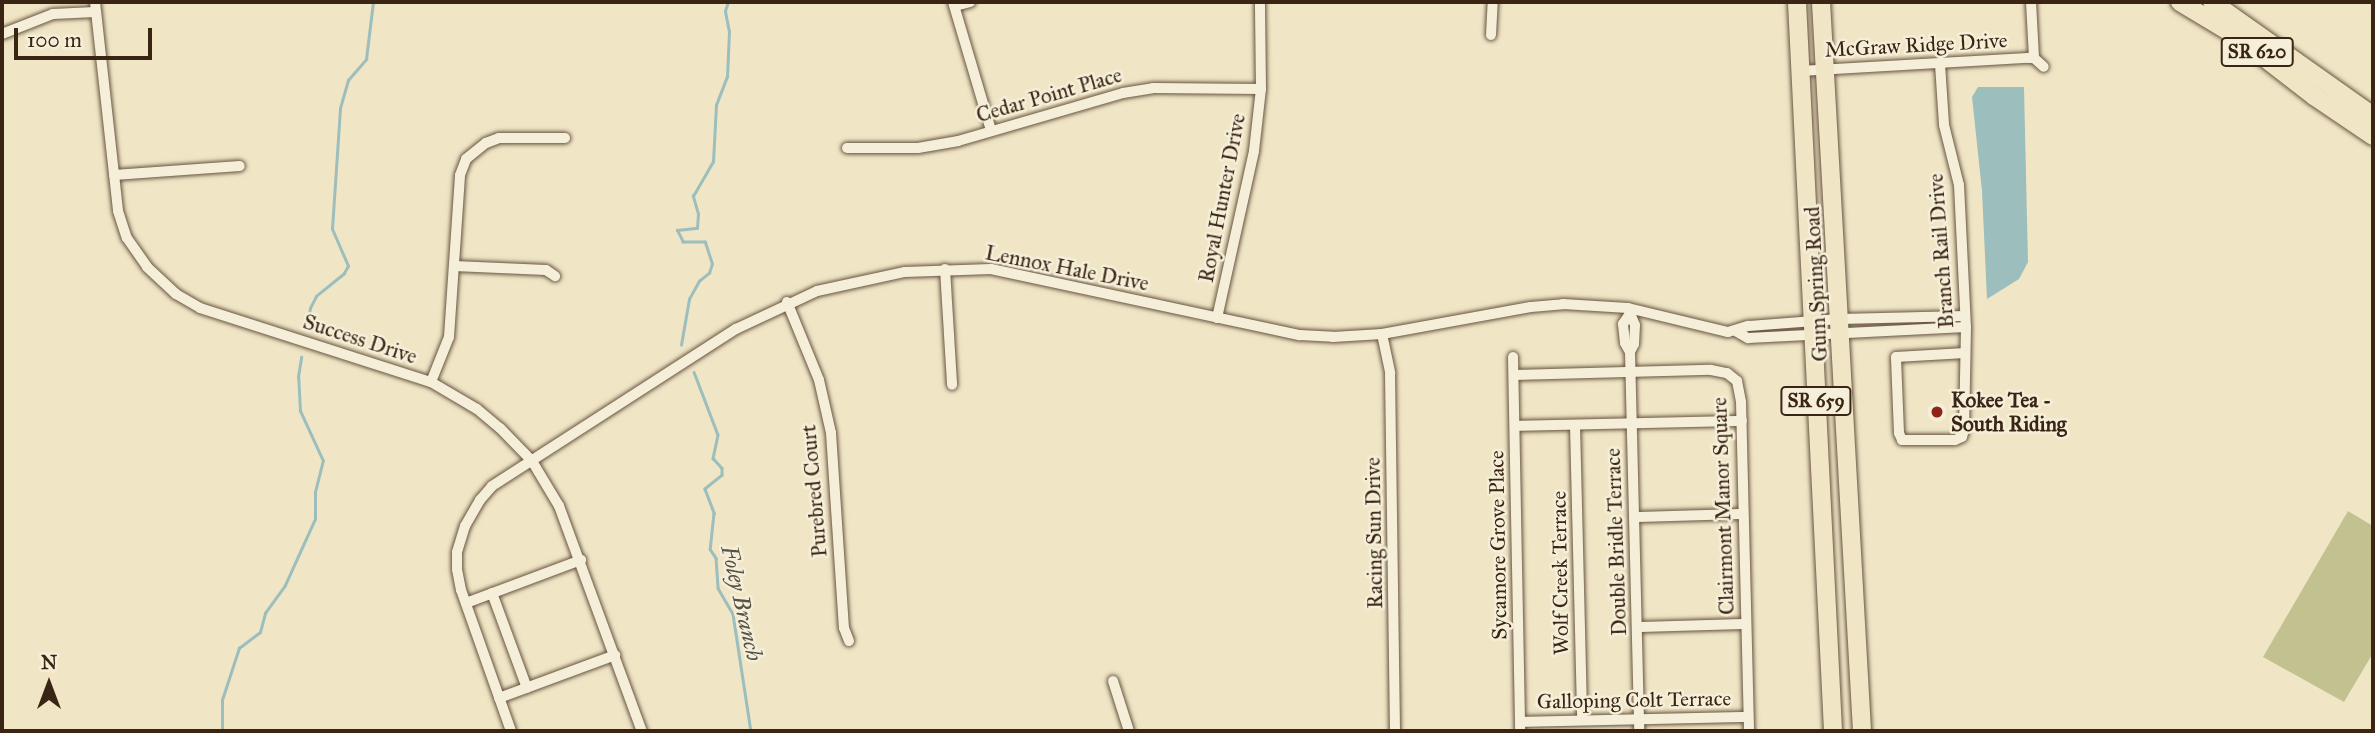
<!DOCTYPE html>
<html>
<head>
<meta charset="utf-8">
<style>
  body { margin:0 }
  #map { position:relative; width:2375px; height:733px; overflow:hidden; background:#f0e6c6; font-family:"IM FELL Great Primer",serif }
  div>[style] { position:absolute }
  .green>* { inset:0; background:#c2c290 }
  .water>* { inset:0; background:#9cbebc }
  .stream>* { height:2.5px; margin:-1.25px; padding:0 1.25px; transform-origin:1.25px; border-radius:1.25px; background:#9cbebc }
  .roads { filter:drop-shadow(0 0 2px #685440) drop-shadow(0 0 2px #685440) }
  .street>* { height:10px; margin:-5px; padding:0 5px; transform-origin:5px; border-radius:5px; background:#f5efda }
  .primary>* { height:18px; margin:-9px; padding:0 9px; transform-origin:9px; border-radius:9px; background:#f0e6c6 }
  .dots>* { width:19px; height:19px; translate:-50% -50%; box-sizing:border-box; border:4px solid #f5efda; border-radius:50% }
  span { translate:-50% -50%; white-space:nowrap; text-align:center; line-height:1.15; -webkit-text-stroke:5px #f5efda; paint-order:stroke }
  .shield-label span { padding:2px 5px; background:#f5efda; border:2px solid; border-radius:5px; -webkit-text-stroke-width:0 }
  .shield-label { font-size:19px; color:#3a2414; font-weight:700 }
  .street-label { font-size:21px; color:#3a2414 }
  .poi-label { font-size:21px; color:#3a2414; font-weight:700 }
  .left { translate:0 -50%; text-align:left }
  .water-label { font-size:23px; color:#575246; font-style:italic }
  .frame { position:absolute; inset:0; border:4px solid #3a2414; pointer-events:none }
  .north { position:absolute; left:14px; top:649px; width:70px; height:70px; -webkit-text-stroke:5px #f5efda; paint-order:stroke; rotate:0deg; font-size:19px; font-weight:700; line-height:28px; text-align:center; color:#3a2414 }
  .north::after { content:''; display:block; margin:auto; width:24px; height:32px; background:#3a2414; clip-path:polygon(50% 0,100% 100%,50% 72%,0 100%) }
  .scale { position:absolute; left:14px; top:28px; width:138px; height:32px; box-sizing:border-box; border:4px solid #3a2414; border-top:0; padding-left:9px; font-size:21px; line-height:24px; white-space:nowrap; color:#3a2414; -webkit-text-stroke:5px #f5efda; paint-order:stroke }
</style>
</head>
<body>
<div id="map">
  <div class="green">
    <div style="clip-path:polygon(2348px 511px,2373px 526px,2373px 653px,2344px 702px,2263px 657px)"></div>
  </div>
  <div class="water">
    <div style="clip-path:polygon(1978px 87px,2024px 87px,2028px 262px,2019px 279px,1987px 299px,1982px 191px,1972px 97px)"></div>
  </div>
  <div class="stream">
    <div style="left:307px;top:324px;width:16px;rotate:-79deg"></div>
    <div style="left:310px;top:308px;width:13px;rotate:-63deg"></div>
    <div style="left:316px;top:296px;width:36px;rotate:-39deg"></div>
    <div style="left:344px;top:273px;width:8px;rotate:-60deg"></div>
    <div style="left:348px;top:266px;width:40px;rotate:-113.4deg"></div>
    <div style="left:332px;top:229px;width:121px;rotate:-86.2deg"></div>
    <div style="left:340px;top:108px;width:29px;rotate:-74deg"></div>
    <div style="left:348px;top:80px;width:28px;rotate:-49deg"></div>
    <div style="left:366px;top:59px;width:57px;rotate:-83deg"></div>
    <div style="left:681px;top:345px;width:47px;rotate:-80.1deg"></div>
    <div style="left:689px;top:299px;width:21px;rotate:-61deg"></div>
    <div style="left:699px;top:281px;width:13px;rotate:-39deg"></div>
    <div style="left:709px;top:273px;width:9px;rotate:-72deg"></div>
    <div style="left:712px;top:264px;width:23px;rotate:-108deg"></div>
    <div style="left:705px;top:242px;width:22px;rotate:180deg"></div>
    <div style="left:683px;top:242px;width:13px;rotate:-117deg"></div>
    <div style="left:677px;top:230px;width:20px;rotate:-6deg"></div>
    <div style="left:697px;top:228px;width:14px;rotate:-86deg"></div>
    <div style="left:698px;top:214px;width:19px;rotate:-106deg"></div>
    <div style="left:693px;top:196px;width:39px;rotate:-60deg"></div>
    <div style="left:713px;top:162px;width:57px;rotate:-87deg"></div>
    <div style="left:716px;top:105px;width:30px;rotate:-69deg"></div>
    <div style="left:727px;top:77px;width:45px;rotate:-87.5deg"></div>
    <div style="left:729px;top:32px;width:21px;rotate:-101deg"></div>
    <div style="left:725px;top:11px;width:9px;rotate:-72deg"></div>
    <div style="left:694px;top:372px;width:67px;rotate:69.1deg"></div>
    <div style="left:718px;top:435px;width:24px;rotate:102deg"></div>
    <div style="left:713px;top:458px;width:13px;rotate:48deg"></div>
    <div style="left:722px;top:468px;width:7px;rotate:90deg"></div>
    <div style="left:722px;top:475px;width:22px;rotate:141deg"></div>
    <div style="left:705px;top:489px;width:26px;rotate:69deg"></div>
    <div style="left:714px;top:513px;width:36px;rotate:96deg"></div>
    <div style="left:710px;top:549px;width:11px;rotate:56deg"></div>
    <div style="left:716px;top:558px;width:30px;rotate:86deg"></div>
    <div style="left:718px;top:588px;width:30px;rotate:60deg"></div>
    <div style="left:733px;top:614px;width:118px;rotate:81.3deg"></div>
    <div style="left:222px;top:731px;width:31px;rotate:-90deg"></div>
    <div style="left:222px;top:700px;width:55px;rotate:-71.9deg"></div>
    <div style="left:239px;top:648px;width:26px;rotate:-37deg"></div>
    <div style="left:260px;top:632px;width:20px;rotate:-75deg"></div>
    <div style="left:265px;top:613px;width:34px;rotate:-54deg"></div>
    <div style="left:285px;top:585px;width:72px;rotate:-65.6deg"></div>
    <div style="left:315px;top:519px;width:27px;rotate:-90deg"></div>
    <div style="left:315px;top:492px;width:32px;rotate:-76deg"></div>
    <div style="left:323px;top:461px;width:55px;rotate:-114.7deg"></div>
    <div style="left:300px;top:411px;width:34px;rotate:-93deg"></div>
    <div style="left:298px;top:377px;width:20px;rotate:-81deg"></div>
  </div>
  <div class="roads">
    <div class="street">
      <div style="left:95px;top:2px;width:210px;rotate:83.7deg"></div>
      <div style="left:118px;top:211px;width:28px;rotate:72deg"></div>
      <div style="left:127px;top:238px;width:35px;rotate:55deg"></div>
      <div style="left:147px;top:267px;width:40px;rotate:43deg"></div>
      <div style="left:176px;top:294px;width:28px;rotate:30deg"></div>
      <div style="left:200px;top:308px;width:243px;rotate:17.8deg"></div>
      <div style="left:431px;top:382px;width:53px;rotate:30.4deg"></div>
      <div style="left:477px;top:409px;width:30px;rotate:40deg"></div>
      <div style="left:500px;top:428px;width:46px;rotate:45.9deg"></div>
      <div style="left:532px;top:461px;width:52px;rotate:59deg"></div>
      <div style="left:559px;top:506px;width:240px;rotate:69.8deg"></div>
      <div style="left:953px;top:2px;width:134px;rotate:73.5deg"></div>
      <div style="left:2031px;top:2px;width:56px;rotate:86.9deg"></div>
      <div style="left:955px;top:6px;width:16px;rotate:-15deg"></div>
      <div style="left:2px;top:34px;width:55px;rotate:-21.4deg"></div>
      <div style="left:53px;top:14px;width:42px;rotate:-2.7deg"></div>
      <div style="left:1491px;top:35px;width:33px;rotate:-87deg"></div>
      <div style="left:1940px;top:64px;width:61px;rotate:86.2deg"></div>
      <div style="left:1944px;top:125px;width:62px;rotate:76deg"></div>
      <div style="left:1959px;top:185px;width:142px;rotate:87.2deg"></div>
      <div style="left:1966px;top:327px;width:103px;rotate:91.1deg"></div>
      <div style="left:1964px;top:430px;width:7px;rotate:106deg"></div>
      <div style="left:1962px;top:437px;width:8px;rotate:157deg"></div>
      <div style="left:1955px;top:440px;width:53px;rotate:180deg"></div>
      <div style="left:1902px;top:440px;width:8px;rotate:-113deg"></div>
      <div style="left:1899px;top:433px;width:76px;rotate:-92.3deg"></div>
      <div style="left:1896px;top:357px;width:69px;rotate:-3.3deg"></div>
      <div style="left:1800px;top:71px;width:228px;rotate:-3.3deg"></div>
      <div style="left:2028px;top:58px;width:6px"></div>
      <div style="left:2034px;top:58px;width:13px;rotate:42deg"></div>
      <div style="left:847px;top:148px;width:71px"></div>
      <div style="left:918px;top:148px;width:41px;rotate:-9.9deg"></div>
      <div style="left:958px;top:141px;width:172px;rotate:-16.2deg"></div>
      <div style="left:1123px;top:93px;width:30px;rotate:-9deg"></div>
      <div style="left:1153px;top:88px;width:108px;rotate:0.5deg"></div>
      <div style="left:114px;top:175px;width:126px;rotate:-4.1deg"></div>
      <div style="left:454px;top:266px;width:92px;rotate:2.5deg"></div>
      <div style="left:546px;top:270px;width:11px;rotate:34deg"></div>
      <div style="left:945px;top:269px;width:116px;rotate:86.5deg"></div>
      <div style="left:787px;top:302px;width:84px;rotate:67.7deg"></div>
      <div style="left:819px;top:380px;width:54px;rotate:77.2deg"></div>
      <div style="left:831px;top:433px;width:195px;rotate:86.2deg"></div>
      <div style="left:844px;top:628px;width:14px;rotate:69deg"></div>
      <div style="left:1628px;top:308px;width:18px;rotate:68deg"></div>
      <div style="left:1635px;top:325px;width:19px;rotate:93deg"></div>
      <div style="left:1634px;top:344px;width:9px;rotate:117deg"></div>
      <div style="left:1630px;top:352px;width:379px;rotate:88.6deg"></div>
      <div style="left:1629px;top:315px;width:11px;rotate:124deg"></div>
      <div style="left:1623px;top:324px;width:19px;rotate:84deg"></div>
      <div style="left:1625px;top:343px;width:10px;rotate:61deg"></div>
      <div style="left:1217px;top:318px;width:171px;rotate:-77.5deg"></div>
      <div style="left:1254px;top:151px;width:62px;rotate:-83.6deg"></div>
      <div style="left:1261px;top:89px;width:87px;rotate:-90.7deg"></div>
      <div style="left:1737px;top:332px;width:13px;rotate:29deg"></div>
      <div style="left:1748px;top:338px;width:218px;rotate:-2.9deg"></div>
      <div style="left:1382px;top:334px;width:40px;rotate:78deg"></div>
      <div style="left:1390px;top:373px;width:358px;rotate:89.2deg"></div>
      <div style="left:1513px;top:357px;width:374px;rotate:88.9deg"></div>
      <div style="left:1514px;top:375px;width:197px;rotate:-1.5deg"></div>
      <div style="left:1711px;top:370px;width:16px;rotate:11deg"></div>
      <div style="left:1727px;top:373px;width:13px;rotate:39deg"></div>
      <div style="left:1737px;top:381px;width:21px;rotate:79deg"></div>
      <div style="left:1741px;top:402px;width:329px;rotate:88.6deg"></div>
      <div style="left:431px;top:382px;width:48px;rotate:-68.2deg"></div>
      <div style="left:449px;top:337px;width:162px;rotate:-86.1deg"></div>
      <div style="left:460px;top:175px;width:17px;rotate:-69deg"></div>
      <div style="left:466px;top:159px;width:26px;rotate:-39deg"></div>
      <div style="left:486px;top:143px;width:14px;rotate:-21deg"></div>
      <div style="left:499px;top:138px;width:66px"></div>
      <div style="left:1575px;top:425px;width:295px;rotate:88.6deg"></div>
      <div style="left:1515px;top:426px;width:227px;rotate:-1.3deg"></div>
      <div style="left:1635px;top:517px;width:108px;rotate:-1.6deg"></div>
      <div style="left:492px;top:593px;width:101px;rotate:69.8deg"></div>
      <div style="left:466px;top:603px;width:123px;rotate:-20.5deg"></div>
      <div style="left:1637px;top:627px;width:109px;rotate:-1.6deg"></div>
      <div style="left:1113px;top:681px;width:52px;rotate:72.3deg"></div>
      <div style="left:499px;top:698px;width:124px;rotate:-20.3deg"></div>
      <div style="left:1521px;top:722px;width:227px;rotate:-1.3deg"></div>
      <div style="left:511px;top:731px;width:150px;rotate:-109.5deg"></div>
      <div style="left:461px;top:590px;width:21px;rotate:-101deg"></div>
      <div style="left:457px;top:569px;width:17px;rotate:-90deg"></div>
      <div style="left:457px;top:552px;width:27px;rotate:-73deg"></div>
      <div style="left:465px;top:526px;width:30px;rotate:-60deg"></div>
      <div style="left:480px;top:500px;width:18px;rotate:-49deg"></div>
      <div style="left:492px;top:486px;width:290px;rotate:-32.8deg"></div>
      <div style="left:736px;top:329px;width:89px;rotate:-25.1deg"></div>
      <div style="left:817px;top:291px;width:90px;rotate:-12.2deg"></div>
      <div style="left:905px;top:272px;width:86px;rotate:-2deg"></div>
      <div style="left:991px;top:269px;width:316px;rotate:12.1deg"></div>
      <div style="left:1300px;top:335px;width:33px;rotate:3deg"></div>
      <div style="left:1333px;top:337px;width:49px;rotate:-3.5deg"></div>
      <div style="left:1382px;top:334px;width:151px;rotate:-10.3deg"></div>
      <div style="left:1531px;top:307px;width:32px;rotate:-5deg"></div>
      <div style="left:1563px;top:304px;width:65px;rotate:3.5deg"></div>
      <div style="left:1628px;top:308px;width:103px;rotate:13.5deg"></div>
      <div style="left:1728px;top:332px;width:21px;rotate:-17deg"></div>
      <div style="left:1748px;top:326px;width:92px;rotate:-4.4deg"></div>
      <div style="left:1840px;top:319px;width:125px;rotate:-1.4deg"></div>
    </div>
    <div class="primary">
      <div style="left:1797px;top:2px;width:730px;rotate:87.17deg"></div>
      <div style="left:1821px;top:2px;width:730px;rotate:86.78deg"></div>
      <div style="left:2180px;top:2px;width:64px;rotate:31deg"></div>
      <div style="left:2235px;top:35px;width:100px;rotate:37.7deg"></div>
      <div style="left:2314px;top:96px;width:71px;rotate:34.1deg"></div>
      <div style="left:2212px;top:2px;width:197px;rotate:35.3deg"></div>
    </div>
  </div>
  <div class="dots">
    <div style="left:1937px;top:412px;background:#8f2418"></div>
  </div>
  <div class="shield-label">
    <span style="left:2257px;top:52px">SR 620</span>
    <span style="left:1816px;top:401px">SR 659</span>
  </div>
  <div class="street-label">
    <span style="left:1916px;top:45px;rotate:-3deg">McGraw Ridge Drive</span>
    <span style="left:1049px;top:95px;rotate:-16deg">Cedar Point Place</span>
    <span style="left:1222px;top:198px;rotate:-79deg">Royal Hunter Drive</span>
    <span style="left:1941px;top:251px;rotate:-94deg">Branch Rail Drive</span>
    <span style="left:1067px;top:268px;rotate:11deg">Lennox Hale Drive</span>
    <span style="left:1816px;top:284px;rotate:-93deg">Gum Spring Road</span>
    <span style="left:360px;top:339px;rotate:18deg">Success Drive</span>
    <span style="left:814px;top:491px;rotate:-95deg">Purebred Court</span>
    <span style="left:1723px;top:506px;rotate:-92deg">Clairmont Manor Square</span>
    <span style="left:1374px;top:533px;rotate:-91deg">Racing Sun Drive</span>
    <span style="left:1616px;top:542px;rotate:-92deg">Double Bridle Terrace</span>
    <span style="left:1498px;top:545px;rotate:-91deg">Sycamore Grove Place</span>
    <span style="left:1560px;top:573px;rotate:-91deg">Wolf Creek Terrace</span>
    <span style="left:1634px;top:700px;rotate:-1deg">Galloping Colt Terrace</span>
  </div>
  <div class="poi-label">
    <span class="left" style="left:1951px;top:412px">Kokee Tea -<br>South Riding</span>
  </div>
  <div class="water-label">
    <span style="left:742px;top:603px;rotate:77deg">Foley Branch</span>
  </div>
  <div class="frame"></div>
  <div class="north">N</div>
  <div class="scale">100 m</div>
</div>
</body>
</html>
